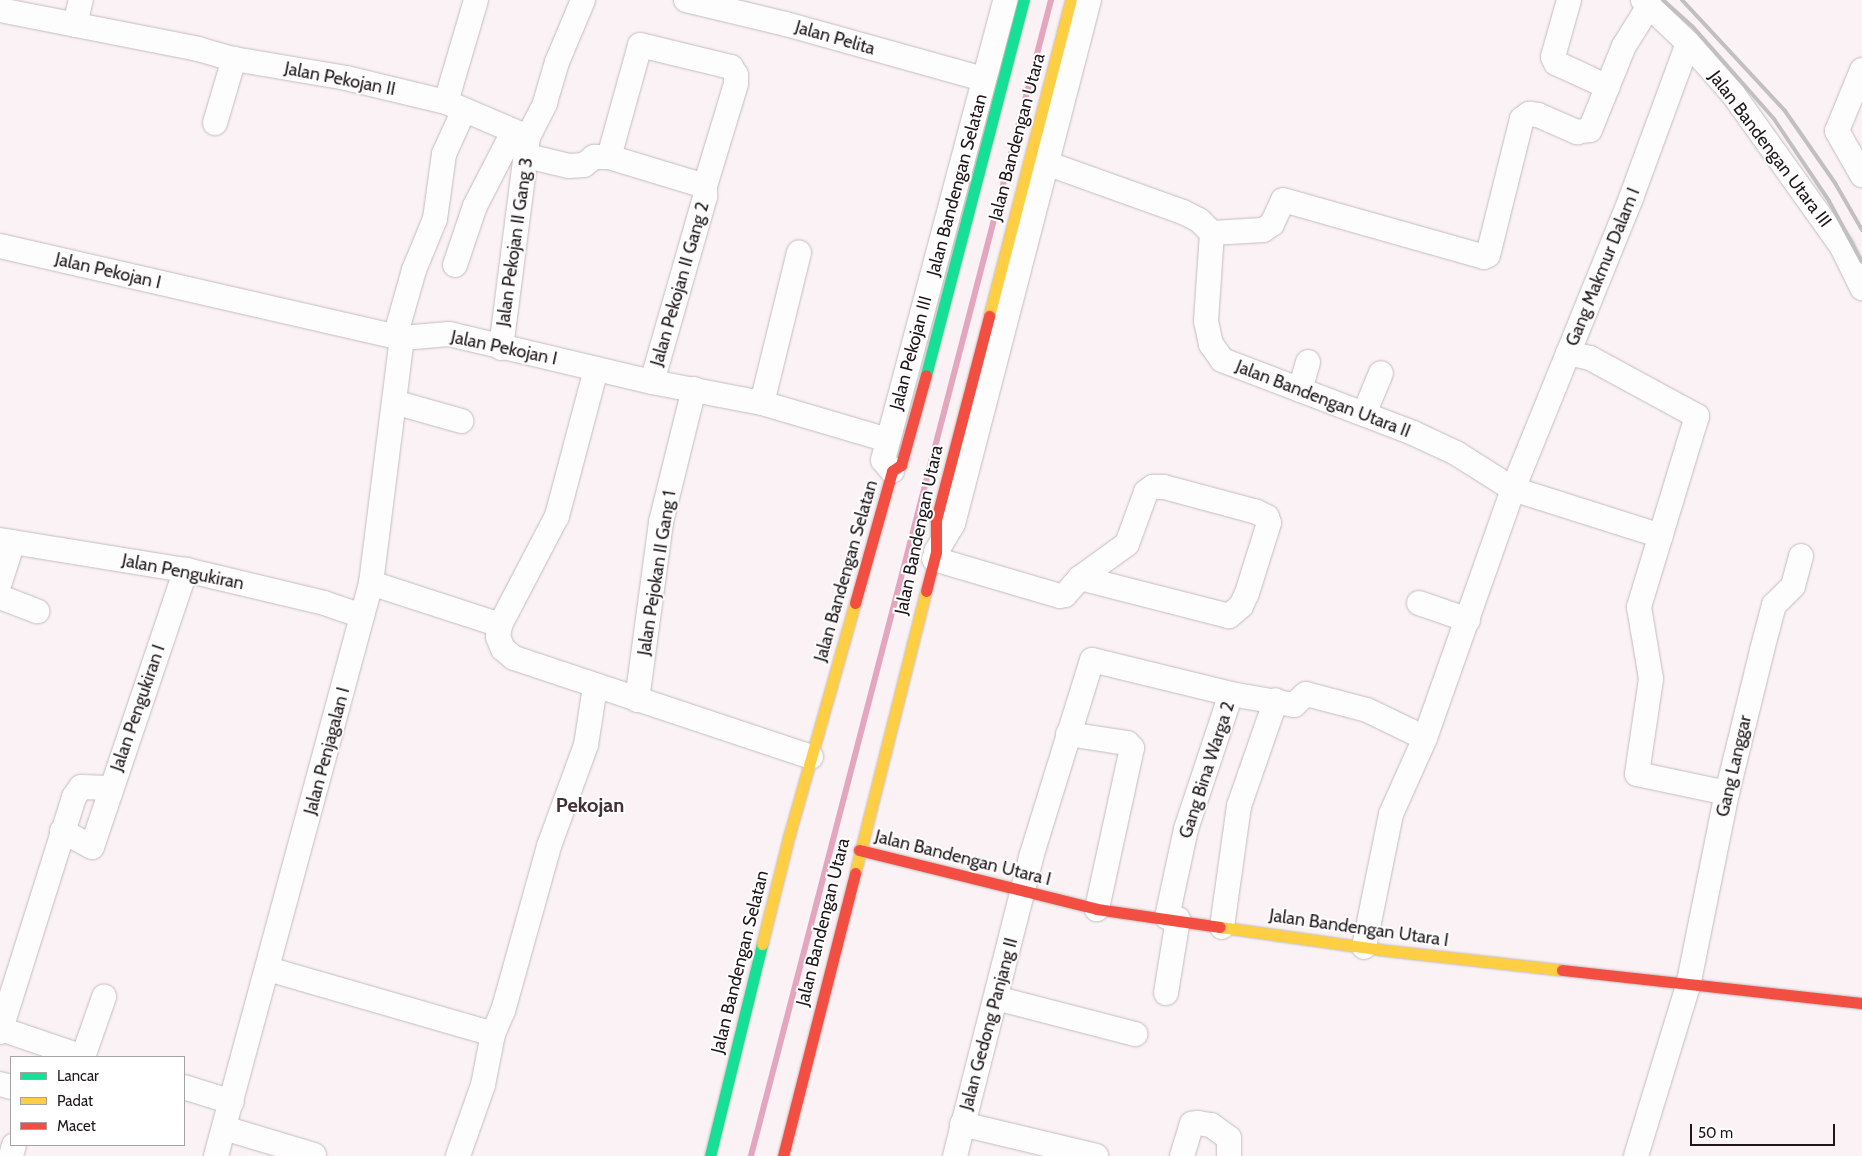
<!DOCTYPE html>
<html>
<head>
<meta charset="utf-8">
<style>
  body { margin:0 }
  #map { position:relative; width:1862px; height:1156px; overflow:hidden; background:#faf2f4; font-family:Cabin,sans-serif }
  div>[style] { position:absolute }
  .stream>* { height:5.5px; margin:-2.75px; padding:0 2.75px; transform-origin:2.75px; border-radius:2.75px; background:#e4a6bf }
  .roads { filter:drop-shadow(0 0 1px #c4bcbf) drop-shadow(0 0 1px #c4bcbf) }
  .street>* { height:24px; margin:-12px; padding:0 12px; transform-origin:12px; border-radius:12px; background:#fefdfd }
  .fast>* { height:11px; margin:-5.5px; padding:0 5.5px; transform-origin:5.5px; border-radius:5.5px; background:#16e098 }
  .slow>* { height:11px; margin:-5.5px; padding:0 5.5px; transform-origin:5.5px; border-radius:5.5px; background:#ffcf43 }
  .jam>* { height:11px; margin:-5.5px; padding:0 5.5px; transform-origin:5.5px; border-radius:5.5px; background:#f24e42 }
  .rail>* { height:4px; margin:-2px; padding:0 2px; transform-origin:2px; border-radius:2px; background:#c2bfc0 }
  span { translate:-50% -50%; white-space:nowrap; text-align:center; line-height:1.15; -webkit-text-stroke:4px #fff; paint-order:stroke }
  .street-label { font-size:18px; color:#1f171a }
  .quarter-label { font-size:20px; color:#443138; font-weight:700 }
  .legend { position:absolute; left:10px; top:1056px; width:175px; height:90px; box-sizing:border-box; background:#fff; border:1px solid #a5a2a3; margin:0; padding:6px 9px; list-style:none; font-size:15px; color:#1f171a }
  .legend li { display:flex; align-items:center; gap:10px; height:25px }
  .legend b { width:25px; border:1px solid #a5a2a3 }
  .scale { position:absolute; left:1690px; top:1124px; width:145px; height:22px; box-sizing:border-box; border:2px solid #1f171a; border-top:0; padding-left:6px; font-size:15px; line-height:18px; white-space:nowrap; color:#1f171a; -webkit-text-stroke:4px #fff; paint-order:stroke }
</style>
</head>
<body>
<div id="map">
  <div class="stream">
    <div style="left:751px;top:1156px;width:1194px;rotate:-75.45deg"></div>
  </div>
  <div class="roads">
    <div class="street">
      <div style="left:686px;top:0;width:103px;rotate:13.5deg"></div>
      <div style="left:786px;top:24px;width:205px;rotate:15.6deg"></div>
      <div style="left:1569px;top:0;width:59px;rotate:105.7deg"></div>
      <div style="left:1553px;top:57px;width:7px;rotate:63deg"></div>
      <div style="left:1556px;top:63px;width:57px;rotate:24.8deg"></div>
      <div style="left:1643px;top:0;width:62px;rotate:43.7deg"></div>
      <div style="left:1688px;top:43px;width:68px;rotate:48.6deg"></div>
      <div style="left:1733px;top:94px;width:188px;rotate:54.5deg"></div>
      <div style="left:1842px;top:247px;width:46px;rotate:64deg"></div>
      <div style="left:0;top:10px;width:202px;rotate:11.1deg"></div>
      <div style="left:198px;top:49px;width:37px;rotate:16deg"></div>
      <div style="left:234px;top:59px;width:114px;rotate:9.6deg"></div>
      <div style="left:346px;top:78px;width:103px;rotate:13.5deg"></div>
      <div style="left:446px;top:102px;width:89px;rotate:23.1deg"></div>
      <div style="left:75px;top:25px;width:26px;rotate:-77deg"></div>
      <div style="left:1862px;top:70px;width:66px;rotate:112.3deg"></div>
      <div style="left:1837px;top:131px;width:51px;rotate:60.4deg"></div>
      <div style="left:446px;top:102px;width:106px;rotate:-73.6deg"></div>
      <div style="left:215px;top:123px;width:67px;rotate:-73.5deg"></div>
      <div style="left:527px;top:156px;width:43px;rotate:13.4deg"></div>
      <div style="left:569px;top:166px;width:15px;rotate:-4deg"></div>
      <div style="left:584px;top:165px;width:13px;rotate:-39deg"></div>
      <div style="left:594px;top:157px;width:15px"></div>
      <div style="left:609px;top:157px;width:100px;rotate:16.8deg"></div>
      <div style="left:705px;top:186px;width:11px;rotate:90deg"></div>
      <div style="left:705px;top:197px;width:192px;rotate:106deg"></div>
      <div style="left:609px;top:157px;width:116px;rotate:-74.5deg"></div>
      <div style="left:640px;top:45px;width:94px;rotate:13.6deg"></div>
      <div style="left:731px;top:67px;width:9px;rotate:58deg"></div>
      <div style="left:736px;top:75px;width:9px;rotate:90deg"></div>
      <div style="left:736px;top:84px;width:107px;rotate:106.9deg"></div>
      <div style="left:1046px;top:163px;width:145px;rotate:19.7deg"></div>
      <div style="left:1183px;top:212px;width:18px;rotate:27deg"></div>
      <div style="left:1199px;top:220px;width:18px;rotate:45deg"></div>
      <div style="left:1212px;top:233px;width:88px;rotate:93.9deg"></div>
      <div style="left:1206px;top:321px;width:24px;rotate:78deg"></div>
      <div style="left:1211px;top:344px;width:19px;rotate:55deg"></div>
      <div style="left:1222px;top:360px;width:204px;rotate:20.9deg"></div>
      <div style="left:1413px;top:433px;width:47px;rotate:24.9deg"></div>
      <div style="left:1456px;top:453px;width:67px;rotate:32.3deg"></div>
      <div style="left:1513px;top:489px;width:155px;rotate:17.6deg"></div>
      <div style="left:1212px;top:233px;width:51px;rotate:-3.4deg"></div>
      <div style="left:1263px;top:230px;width:11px;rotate:-34deg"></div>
      <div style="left:1272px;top:224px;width:26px;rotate:-65deg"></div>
      <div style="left:1283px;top:200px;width:209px;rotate:15.8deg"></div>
      <div style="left:1484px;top:257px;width:4px;rotate:-27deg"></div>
      <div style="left:1488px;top:255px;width:140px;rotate:-76deg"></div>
      <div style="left:1522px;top:119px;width:9px;rotate:-36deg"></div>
      <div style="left:1529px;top:114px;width:9px;rotate:6deg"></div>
      <div style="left:1538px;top:115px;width:43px;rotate:23.6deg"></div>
      <div style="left:1577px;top:132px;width:13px;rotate:-9deg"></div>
      <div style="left:1590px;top:130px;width:91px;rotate:-68deg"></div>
      <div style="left:1624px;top:46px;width:47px;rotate:-58deg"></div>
      <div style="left:0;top:246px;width:412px;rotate:12.9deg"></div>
      <div style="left:402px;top:338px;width:47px;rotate:-4.9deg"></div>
      <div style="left:449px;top:334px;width:209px;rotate:13.3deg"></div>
      <div style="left:652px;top:382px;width:112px;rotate:10.8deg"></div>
      <div style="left:762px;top:403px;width:131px;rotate:16.4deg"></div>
      <div style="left:455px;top:265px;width:62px;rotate:-71.3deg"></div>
      <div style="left:475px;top:206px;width:83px;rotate:-62.8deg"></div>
      <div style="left:395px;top:337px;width:70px;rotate:-74.2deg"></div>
      <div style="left:414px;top:270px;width:55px;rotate:-67.6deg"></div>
      <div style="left:435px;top:219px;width:66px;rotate:-82.1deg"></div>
      <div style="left:444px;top:154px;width:48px;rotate:-65.6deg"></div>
      <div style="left:501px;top:348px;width:213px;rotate:-82.7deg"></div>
      <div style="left:528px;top:137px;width:38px;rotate:-63deg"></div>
      <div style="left:545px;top:103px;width:43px;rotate:-73.7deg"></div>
      <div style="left:557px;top:62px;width:67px;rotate:-67.2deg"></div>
      <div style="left:1568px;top:353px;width:23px;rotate:13deg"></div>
      <div style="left:1590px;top:358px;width:122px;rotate:28.5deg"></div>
      <div style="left:1697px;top:416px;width:200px;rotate:106.9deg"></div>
      <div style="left:1639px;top:607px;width:73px;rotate:80.5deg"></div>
      <div style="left:1651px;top:679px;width:96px;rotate:98.4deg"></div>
      <div style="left:1637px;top:774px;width:92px;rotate:11.9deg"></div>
      <div style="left:1300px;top:390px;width:29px;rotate:-74deg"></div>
      <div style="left:394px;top:402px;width:70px;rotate:15.8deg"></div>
      <div style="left:762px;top:403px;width:155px;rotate:-76.2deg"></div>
      <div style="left:1364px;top:414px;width:44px;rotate:-67.5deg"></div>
      <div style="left:892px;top:471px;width:14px;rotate:-129deg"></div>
      <div style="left:883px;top:460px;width:476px;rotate:-75.1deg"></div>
      <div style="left:0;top:540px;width:188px;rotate:9.2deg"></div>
      <div style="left:186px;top:570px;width:142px;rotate:13.4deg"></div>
      <div style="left:324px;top:603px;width:40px;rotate:18.9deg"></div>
      <div style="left:936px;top:552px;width:33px;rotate:-59deg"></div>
      <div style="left:953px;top:524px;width:541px;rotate:-75.45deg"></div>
      <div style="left:934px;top:559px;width:131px;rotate:16.4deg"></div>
      <div style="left:1060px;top:596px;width:5px;rotate:-11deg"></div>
      <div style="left:1065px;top:595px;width:23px;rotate:-49deg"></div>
      <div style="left:1080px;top:578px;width:58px;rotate:-35.9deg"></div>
      <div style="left:1127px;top:544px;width:55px;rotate:-69.9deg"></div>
      <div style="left:1146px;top:492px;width:9px;rotate:-36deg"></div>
      <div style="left:1153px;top:487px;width:11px"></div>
      <div style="left:1164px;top:487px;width:96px;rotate:15deg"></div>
      <div style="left:1257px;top:512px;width:11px;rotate:27deg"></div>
      <div style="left:1267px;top:517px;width:6px;rotate:72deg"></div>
      <div style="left:1269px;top:523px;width:73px;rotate:107.4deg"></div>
      <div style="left:1247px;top:593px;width:14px;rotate:115deg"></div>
      <div style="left:1241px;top:606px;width:16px;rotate:140deg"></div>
      <div style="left:1229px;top:616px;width:154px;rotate:-165.7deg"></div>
      <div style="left:0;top:582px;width:42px;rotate:-72deg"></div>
      <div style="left:371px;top:583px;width:136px;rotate:18deg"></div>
      <div style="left:500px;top:625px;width:123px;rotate:-62.4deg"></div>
      <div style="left:557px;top:516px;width:152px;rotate:-75.1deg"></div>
      <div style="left:0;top:597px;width:40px;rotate:21deg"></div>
      <div style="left:1419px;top:603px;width:52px;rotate:19.1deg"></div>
      <div style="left:500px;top:625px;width:12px;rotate:99deg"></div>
      <div style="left:498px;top:637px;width:13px;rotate:67deg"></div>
      <div style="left:503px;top:649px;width:14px;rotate:39deg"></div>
      <div style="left:514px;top:658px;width:313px;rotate:18.4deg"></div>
      <div style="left:637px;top:700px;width:180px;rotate:-82.3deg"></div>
      <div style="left:661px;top:522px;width:137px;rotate:-76.1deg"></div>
      <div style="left:1068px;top:734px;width:60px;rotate:8.7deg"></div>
      <div style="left:1127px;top:743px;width:7px;rotate:45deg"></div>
      <div style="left:1132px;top:748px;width:165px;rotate:102.3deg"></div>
      <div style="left:62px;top:831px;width:34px;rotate:28deg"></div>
      <div style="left:92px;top:847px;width:293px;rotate:-71.3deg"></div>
      <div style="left:1167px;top:917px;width:90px;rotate:-77.8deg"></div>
      <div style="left:1186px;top:829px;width:142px;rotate:-71.6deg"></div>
      <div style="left:1222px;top:927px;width:122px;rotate:-82deg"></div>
      <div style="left:1239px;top:806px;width:112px;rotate:-70.8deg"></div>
      <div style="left:1364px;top:947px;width:136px;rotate:-78.5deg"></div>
      <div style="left:1391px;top:814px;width:83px;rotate:-65.9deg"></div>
      <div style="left:1425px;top:738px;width:264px;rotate:-70.5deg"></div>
      <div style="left:1513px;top:489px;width:314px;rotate:-67.9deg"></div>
      <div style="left:1631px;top:198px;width:165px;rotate:-69.8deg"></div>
      <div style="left:268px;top:969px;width:234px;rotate:16.1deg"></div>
      <div style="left:493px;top:1034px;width:25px;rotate:-67deg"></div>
      <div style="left:503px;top:1011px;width:171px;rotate:-74.4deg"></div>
      <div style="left:549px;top:846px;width:108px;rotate:-69.9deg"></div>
      <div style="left:586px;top:745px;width:59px;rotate:-81.2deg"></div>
      <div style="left:1166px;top:993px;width:75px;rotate:-80.8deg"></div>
      <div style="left:996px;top:998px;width:144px;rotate:14.5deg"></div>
      <div style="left:1px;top:1029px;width:87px;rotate:18.9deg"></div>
      <div style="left:83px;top:1057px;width:64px;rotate:-70.7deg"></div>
      <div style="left:0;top:1032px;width:246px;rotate:-72.5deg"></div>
      <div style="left:74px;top:797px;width:12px;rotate:-55deg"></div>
      <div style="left:81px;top:787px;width:28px;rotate:2deg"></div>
      <div style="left:0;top:1084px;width:11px;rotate:15deg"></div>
      <div style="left:184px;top:1087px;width:50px;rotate:17.4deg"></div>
      <div style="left:962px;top:1124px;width:138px;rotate:13.4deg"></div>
      <div style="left:224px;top:1128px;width:94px;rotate:16.7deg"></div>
      <div style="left:11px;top:1156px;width:11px;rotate:-75deg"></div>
      <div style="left:216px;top:1156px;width:594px;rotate:-74.86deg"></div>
      <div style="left:371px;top:583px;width:247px;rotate:-82.8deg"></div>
      <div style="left:458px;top:1156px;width:75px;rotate:-70.6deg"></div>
      <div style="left:483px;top:1085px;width:52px;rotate:-78.9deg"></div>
      <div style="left:955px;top:1156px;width:309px;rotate:-75.7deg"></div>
      <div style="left:1031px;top:857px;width:206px;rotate:-72.8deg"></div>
      <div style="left:1092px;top:660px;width:143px;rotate:13.7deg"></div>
      <div style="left:1231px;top:694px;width:64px;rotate:9.9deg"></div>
      <div style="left:1294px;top:705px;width:16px;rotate:-43deg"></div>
      <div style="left:1306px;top:694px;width:63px;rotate:14.7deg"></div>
      <div style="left:1367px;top:710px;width:64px;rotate:25.8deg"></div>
      <div style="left:1182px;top:1156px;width:34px;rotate:-73deg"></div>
      <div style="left:1192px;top:1124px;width:6px;rotate:-9deg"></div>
      <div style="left:1198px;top:1123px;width:13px;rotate:9deg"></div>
      <div style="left:1211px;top:1125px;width:22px;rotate:36deg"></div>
      <div style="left:1229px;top:1138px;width:18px;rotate:90deg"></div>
      <div style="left:1636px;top:1156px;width:178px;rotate:-73deg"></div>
      <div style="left:1688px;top:986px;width:197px;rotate:-78.6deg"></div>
      <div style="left:1727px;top:793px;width:147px;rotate:-76.2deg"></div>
      <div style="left:1762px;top:650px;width:47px;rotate:-75.1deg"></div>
      <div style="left:1774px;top:605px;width:27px;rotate:-45deg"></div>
      <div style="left:1793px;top:586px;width:31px;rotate:-75deg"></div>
    </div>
    <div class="fast">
      <div style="left:926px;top:375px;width:388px;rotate:-75.4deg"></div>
      <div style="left:710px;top:1156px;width:218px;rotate:-76.2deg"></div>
    </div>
    <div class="slow">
      <div style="left:989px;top:316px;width:326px;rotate:-75.5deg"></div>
      <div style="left:855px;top:873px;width:291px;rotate:-75.9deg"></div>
      <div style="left:1220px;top:927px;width:165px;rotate:8deg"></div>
      <div style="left:1383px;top:950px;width:180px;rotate:6.4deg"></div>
      <div style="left:762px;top:944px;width:111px;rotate:-76deg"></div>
      <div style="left:789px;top:836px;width:242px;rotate:-74.2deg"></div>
    </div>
    <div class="jam">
      <div style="left:926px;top:591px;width:40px;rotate:-75.6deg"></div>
      <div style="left:936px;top:552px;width:32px;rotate:-90deg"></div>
      <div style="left:936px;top:520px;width:211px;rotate:-75.4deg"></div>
      <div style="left:855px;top:603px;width:137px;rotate:-74.3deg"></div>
      <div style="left:892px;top:471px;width:11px;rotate:-34deg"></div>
      <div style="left:901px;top:465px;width:93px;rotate:-74.5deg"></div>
      <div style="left:859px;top:850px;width:245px;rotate:13.9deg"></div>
      <div style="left:1097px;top:909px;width:124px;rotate:8.3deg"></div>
      <div style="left:1562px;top:970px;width:302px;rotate:6.3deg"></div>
      <div style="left:783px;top:1156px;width:292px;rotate:-75.7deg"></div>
    </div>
  </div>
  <div class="rail">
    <div style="left:1663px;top:0;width:40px;rotate:42deg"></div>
    <div style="left:1693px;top:27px;width:123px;rotate:48.6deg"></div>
    <div style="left:1774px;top:119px;width:99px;rotate:56.1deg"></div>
    <div style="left:1829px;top:201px;width:69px;rotate:61.6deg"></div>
    <div style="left:1682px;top:0;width:151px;rotate:47.1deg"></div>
    <div style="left:1785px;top:111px;width:88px;rotate:55.2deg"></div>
    <div style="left:1835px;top:183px;width:54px;rotate:60.1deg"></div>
  </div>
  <div class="street-label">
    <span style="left:835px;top:38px;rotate:16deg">Jalan Pelita</span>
    <span style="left:340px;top:79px;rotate:11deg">Jalan Pekojan II</span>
    <span style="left:1017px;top:137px;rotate:-75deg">Jalan Bandengan Utara</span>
    <span style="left:1770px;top:149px;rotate:53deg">Jalan Bandengan Utara III</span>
    <span style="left:957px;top:185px;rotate:-75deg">Jalan Bandengan Selatan</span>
    <span style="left:515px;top:242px;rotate:-82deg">Jalan Pekojan II Gang 3</span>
    <span style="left:1603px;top:267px;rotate:-68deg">Gang Makmur Dalam I</span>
    <span style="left:108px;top:271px;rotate:13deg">Jalan Pekojan I</span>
    <span style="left:680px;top:284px;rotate:-74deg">Jalan Pekojan II Gang 2</span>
    <span style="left:504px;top:348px;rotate:12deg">Jalan Pekojan I</span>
    <span style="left:911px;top:353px;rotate:-75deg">Jalan Pekojan III</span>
    <span style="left:1323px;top:399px;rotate:21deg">Jalan Bandengan Utara II</span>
    <span style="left:919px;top:530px;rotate:-78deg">Jalan Bandengan Utara</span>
    <span style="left:846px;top:571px;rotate:-74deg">Jalan Bandengan Selatan</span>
    <span style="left:183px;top:572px;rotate:11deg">Jalan Pengukiran</span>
    <span style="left:657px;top:573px;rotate:-81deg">Jalan Pejokan II Gang 1</span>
    <span style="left:138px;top:708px;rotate:-71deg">Jalan Pengukiran I</span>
    <span style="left:327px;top:751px;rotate:-75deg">Jalan Penjagalan I</span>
    <span style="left:1734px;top:766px;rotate:-77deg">Gang Langgar</span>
    <span style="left:1207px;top:770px;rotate:-72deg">Gang Bina Warga 2</span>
    <span style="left:963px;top:858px;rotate:14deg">Jalan Bandengan Utara I</span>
    <span style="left:823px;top:922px;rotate:-76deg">Jalan Bandengan Utara</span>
    <span style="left:1359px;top:928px;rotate:8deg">Jalan Bandengan Utara I</span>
    <span style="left:740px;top:962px;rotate:-76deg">Jalan Bandengan Selatan</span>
    <span style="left:989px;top:1024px;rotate:-75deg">Jalan Gedong Panjang II</span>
  </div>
  <div class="quarter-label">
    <span style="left:590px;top:805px">Pekojan</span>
  </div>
  <ul class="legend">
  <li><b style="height:6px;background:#16e098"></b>Lancar</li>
  <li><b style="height:6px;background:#ffcf43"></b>Padat</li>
  <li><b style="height:6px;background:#f24e42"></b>Macet</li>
  </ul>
  <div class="scale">50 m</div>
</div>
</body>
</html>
